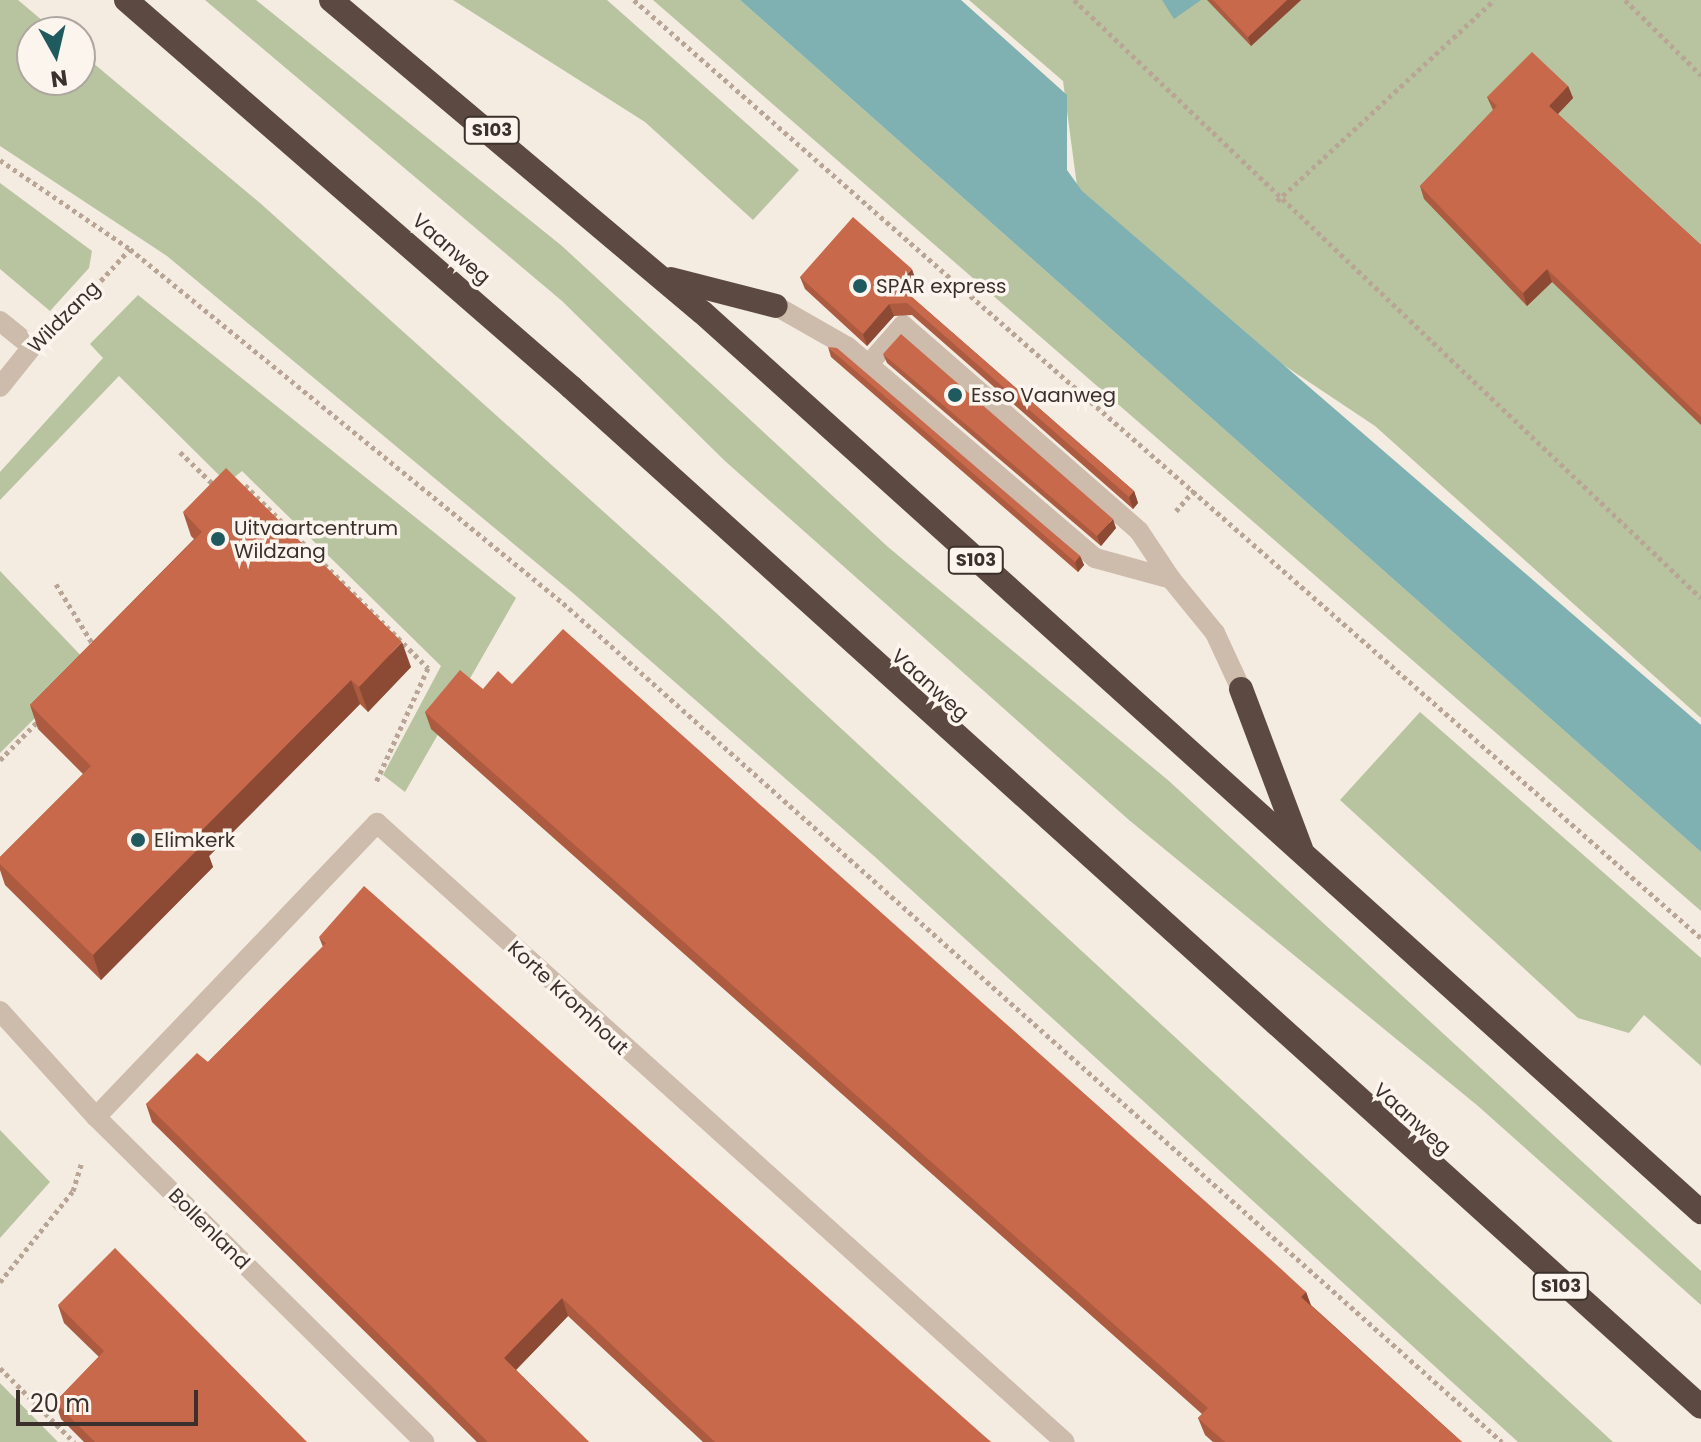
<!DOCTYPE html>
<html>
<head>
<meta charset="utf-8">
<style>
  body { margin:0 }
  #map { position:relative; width:1701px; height:1442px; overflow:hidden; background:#f4ebe1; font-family:Poppins,sans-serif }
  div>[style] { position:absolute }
  .green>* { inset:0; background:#b8c4a0 }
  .water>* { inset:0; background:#7fb0b2 }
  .path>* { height:5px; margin-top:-2.5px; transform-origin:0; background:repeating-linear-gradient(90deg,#b9a596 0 4px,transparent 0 8px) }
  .minor>* { height:20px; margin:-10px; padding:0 10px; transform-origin:10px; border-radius:10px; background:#cdbbac }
  .highway>* { height:24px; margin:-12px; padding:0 12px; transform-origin:12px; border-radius:12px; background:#5c4a42 }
  .wall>* { inset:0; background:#ac5a40 }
  .shaded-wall>* { inset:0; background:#8c4a34 }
  .building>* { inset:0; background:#c8694b }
  .dots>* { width:22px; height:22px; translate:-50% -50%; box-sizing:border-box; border:4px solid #fbf5ee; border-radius:50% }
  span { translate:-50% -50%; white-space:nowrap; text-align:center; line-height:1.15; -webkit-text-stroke:7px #fbf5ee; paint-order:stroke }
  .shield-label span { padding:2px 6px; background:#fbf5ee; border:2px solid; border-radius:6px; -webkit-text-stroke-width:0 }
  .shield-label { font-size:18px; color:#3b302b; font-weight:700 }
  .street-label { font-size:20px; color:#3b302b }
  .poi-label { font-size:20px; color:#3b302b }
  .left { translate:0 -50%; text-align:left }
  .north { position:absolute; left:16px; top:16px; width:80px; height:80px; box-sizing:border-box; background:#fbf5ee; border:2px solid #aea6a0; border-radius:50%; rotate:172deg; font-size:22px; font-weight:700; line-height:32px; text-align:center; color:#3b302b }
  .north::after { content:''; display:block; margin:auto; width:28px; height:36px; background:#1f5a5e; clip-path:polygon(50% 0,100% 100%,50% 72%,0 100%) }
  .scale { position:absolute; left:16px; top:1390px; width:182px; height:36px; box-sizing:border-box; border:4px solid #3b302b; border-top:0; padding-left:10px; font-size:24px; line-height:28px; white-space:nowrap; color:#3b302b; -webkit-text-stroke:6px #fbf5ee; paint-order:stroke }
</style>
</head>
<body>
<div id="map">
  <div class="green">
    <div style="clip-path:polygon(0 0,18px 0,56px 32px,32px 32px,32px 80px,80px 80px,80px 52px,260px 203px,714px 611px,1613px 1442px,1518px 1442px,874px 856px,574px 594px,167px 256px,0 146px)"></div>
    <div style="clip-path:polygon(205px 0,256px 0,562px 246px,888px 547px,1169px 781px,1701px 1271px,1701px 1305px,1478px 1106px,1129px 820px,725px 461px,562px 301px)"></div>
    <div style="clip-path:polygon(453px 0,607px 0,799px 170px,753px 220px,645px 122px)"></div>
    <div style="clip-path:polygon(653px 0,740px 0,1701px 852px,1701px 911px)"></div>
    <div style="clip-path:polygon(969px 0,1701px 0,1701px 718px,1375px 426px,1153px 278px,1077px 186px,1063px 81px)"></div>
    <div style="clip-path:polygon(0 183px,92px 251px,89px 268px,50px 311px,0 269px)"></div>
    <div style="clip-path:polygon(138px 295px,516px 598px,405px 792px,383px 775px,441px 666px,242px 471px,227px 483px,119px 376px,0 500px,0 472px,103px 358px,90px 344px)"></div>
    <div style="clip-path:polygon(0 571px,89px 664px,0 753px)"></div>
    <div style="clip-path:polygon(1420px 712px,1701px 958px,1701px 1066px,1644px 1015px,1629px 1033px,1578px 1018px,1340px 800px)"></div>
    <div style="clip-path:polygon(0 1130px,50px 1182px,0 1238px)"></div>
    <div style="clip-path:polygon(0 1383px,58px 1442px,0 1442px)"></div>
  </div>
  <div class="water">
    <div style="clip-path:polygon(740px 0,961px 0,1067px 95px,1067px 170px,1082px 191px,1701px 725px,1701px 852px)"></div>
    <div style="clip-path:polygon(1162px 0,1201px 0,1174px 19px)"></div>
  </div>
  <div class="path">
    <div style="left:634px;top:0;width:1421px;rotate:41.32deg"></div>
    <div style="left:1074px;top:0;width:866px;rotate:43.64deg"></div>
    <div style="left:1625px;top:0;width:107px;rotate:44.6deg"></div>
    <div style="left:0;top:160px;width:158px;rotate:34.4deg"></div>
    <div style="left:130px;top:249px;width:559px;rotate:39.27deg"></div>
    <div style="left:563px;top:603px;width:1259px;rotate:41.78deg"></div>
    <div style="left:1277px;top:201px;width:296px;rotate:-42.8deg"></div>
    <div style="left:63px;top:322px;width:99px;rotate:-47.5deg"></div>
    <div style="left:180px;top:452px;width:49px;rotate:44.2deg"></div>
    <div style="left:237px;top:486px;width:8px;rotate:-7deg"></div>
    <div style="left:245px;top:485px;width:259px;rotate:45deg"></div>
    <div style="left:428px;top:668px;width:125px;rotate:114.5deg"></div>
    <div style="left:1176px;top:511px;width:28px;rotate:-49deg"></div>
    <div style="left:56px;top:584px;width:73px;rotate:58.5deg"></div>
    <div style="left:0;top:760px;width:59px;rotate:-45.7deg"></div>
    <div style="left:0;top:1282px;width:117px;rotate:-51.3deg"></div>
    <div style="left:73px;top:1191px;width:28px;rotate:-73deg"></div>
    <div style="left:0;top:1368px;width:105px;rotate:45deg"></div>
  </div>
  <div class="minor">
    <div style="left:776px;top:306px;width:83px;rotate:29.7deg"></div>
    <div style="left:848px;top:347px;width:325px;rotate:40.5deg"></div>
    <div style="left:1095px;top:558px;width:79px;rotate:15.4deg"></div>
    <div style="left:1171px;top:579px;width:70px;rotate:50.8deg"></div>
    <div style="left:1215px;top:633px;width:62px;rotate:65.1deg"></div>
    <div style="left:0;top:321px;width:41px;rotate:39.1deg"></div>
    <div style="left:32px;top:347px;width:51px;rotate:128.7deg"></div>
    <div style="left:868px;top:365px;width:53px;rotate:-48.8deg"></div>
    <div style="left:903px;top:325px;width:313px;rotate:41.1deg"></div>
    <div style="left:1139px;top:531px;width:58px;rotate:56.3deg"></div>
    <div style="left:0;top:1011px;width:143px;rotate:47.8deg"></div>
    <div style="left:96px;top:1117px;width:462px;rotate:44.7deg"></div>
    <div style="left:96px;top:1117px;width:407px;rotate:-46.3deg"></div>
    <div style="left:377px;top:823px;width:925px;rotate:41.98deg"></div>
  </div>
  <div class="highway">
    <div style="left:126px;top:0;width:590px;rotate:41.01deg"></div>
    <div style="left:571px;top:387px;width:1522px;rotate:42.07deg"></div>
    <div style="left:331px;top:0;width:485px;rotate:40.1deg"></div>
    <div style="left:702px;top:312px;width:1345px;rotate:42.02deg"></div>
    <div style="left:671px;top:279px;width:108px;rotate:14.4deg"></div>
    <div style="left:1241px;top:689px;width:171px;rotate:69.4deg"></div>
  </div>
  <div class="wall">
    <div style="clip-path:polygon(1207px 0,1301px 0,1251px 46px)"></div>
    <div style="clip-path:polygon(1568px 86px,1573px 98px,1558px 114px,1701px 245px,1701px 425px,1552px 282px,1527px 306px,1424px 199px,1420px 186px,1493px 110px,1487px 97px)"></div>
    <div style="clip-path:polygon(800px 277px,916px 281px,906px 292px,1134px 491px,1138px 503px,1133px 509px,912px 315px,894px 316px,867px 346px,805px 289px)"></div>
    <div style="clip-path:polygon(828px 347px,1080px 556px,1084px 565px,1078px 572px,831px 357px)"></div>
    <div style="clip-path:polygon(883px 354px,1116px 528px,1101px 546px,887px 363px)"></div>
    <div style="clip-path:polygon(183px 512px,411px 667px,368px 712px,360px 704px,246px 819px,209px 856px,213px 867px,101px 980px,5px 885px,0 870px,0 857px,83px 774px,38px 729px,30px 705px,194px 539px,191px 536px)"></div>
    <div style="clip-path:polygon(512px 684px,1306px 1292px,1311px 1305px,1462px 1442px,1213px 1442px,1205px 1435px,1198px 1418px,1202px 1414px,431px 729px,425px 712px,483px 689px)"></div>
    <div style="clip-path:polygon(319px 937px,991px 1442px,703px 1442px,568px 1316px,516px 1370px,589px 1442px,477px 1442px,152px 1122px,146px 1104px,208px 1062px,323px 947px)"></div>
    <div style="clip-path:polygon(58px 1305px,307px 1442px,84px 1442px,61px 1419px,55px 1402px,99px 1357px,64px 1323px)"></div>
  </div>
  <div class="shaded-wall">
    <div style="clip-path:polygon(1287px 0,1301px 0,1251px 46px,1248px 37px)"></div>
    <div style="clip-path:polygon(1568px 86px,1573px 98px,1553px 119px,1549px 106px)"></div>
    <div style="clip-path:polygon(912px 269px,916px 281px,902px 297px,897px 284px)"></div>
    <div style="clip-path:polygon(1547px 269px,1552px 282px,1527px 306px,1523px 293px)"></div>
    <div style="clip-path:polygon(889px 304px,894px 316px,867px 346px,863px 334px)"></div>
    <div style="clip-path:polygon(1134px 491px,1138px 503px,1133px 509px,1129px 497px)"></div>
    <div style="clip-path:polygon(1113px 519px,1116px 528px,1101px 546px,1097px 536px)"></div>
    <div style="clip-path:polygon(1080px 556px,1084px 565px,1078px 572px,1075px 562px)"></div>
    <div style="clip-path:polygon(402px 642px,411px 667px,368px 712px,359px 687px)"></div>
    <div style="clip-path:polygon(351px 680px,360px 704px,209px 856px,213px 867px,101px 980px,93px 955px,197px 835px)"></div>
    <div style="clip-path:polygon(1306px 1292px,1312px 1309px,1301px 1297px)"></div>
    <div style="clip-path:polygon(562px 1298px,568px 1316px,511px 1375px,504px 1358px)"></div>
  </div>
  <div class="building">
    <div style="clip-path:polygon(1213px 0,1287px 0,1248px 37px)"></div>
    <div style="clip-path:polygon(1532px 52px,1568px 86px,1549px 106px,1701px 245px,1701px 417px,1547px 269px,1523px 293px,1420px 186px,1497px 106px,1487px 97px)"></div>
    <div style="clip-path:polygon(853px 217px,912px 269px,897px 284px,1134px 491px,1129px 497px,907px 303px,889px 304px,863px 334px,800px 277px)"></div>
    <div style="clip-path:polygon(901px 334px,1113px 519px,1097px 536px,883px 354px)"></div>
    <div style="clip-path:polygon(828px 347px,837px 348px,1080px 556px,1075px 562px)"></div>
    <div style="clip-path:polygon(226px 468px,402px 642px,359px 687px,351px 680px,237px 795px,197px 835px,204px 843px,93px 955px,0 864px,0 857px,91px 766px,30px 705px,202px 532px,183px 512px)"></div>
    <div style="clip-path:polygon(563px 629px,1280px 1268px,1306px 1292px,1301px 1297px,1462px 1442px,1225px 1442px,1198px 1418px,1208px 1408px,425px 712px,460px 670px,483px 689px,498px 671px,512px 684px)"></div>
    <div style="clip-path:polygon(364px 886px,991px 1442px,715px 1442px,562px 1298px,504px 1358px,589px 1442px,488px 1442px,146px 1104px,197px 1053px,208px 1062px,326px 943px,319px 937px)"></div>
    <div style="clip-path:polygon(115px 1248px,307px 1442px,95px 1442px,55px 1402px,104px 1351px,58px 1305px)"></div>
  </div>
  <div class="dots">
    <div style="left:860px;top:286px;background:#1f5a5e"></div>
    <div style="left:955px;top:395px;background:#1f5a5e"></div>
    <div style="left:218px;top:539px;background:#1f5a5e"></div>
    <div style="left:138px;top:840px;background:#1f5a5e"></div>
  </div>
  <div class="shield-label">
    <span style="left:492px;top:130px">S103</span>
    <span style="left:976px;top:560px">S103</span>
    <span style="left:1561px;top:1286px">S103</span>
  </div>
  <div class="street-label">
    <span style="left:451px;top:249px;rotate:41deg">Vaanweg</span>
    <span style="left:64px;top:317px;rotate:-45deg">Wildzang</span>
    <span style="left:930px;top:685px;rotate:42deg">Vaanweg</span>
    <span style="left:568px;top:998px;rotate:43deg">Korte Kromhout</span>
    <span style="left:1412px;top:1119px;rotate:42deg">Vaanweg</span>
    <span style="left:209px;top:1229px;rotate:45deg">Bollenland</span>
  </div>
  <div class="poi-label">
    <span class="left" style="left:876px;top:286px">SPAR express</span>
    <span class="left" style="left:971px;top:395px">Esso Vaanweg</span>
    <span class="left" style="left:234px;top:540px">Uitvaartcentrum<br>Wildzang</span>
    <span class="left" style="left:154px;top:840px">Elimkerk</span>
  </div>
  <div class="north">N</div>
  <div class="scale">20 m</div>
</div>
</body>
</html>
